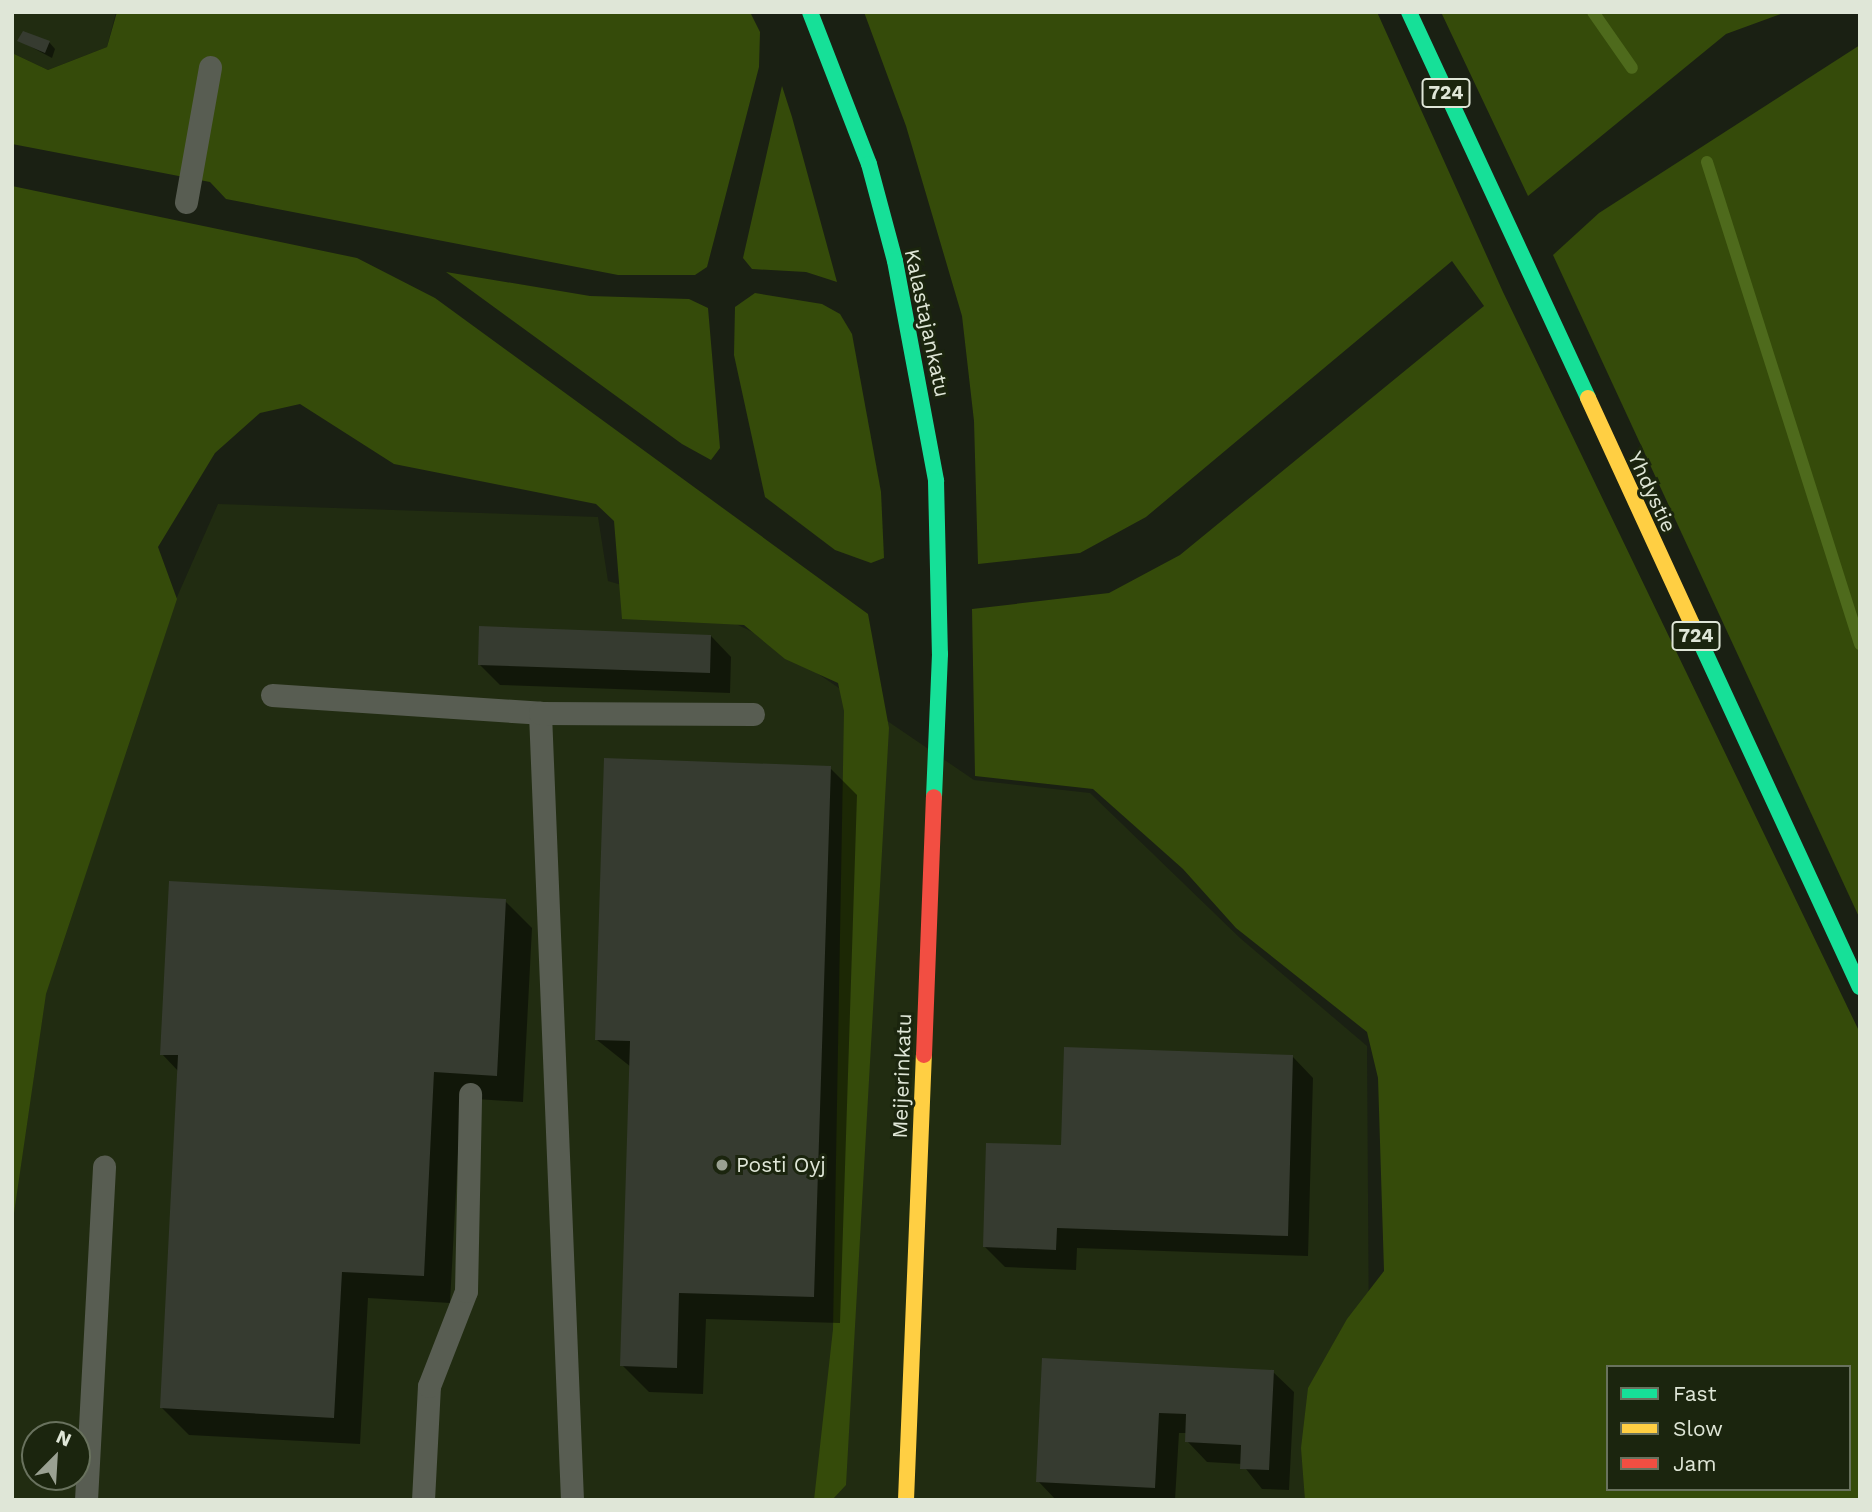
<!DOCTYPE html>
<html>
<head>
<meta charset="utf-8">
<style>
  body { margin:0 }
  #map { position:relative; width:1872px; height:1512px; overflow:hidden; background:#1a2013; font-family:"Work Sans",sans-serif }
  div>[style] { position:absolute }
  .built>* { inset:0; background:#212c11 }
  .green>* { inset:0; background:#354b0a }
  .shadow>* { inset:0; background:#0007 }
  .stream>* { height:12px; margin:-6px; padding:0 6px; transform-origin:6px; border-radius:6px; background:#4e6a1c }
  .building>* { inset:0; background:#363b30 }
  .lane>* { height:23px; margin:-11.5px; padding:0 11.5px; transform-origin:11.5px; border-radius:11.5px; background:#585d52 }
  .fast>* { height:16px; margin:-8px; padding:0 8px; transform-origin:8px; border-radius:8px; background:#16e098 }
  .slow>* { height:16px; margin:-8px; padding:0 8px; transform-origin:8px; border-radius:8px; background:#ffcf43 }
  .jam>* { height:16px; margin:-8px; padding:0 8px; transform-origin:8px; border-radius:8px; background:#f24e42 }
  .dots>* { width:19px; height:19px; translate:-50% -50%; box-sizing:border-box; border:4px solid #1b250e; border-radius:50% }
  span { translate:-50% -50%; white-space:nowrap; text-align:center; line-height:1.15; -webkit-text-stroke:6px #1b250e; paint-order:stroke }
  .shield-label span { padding:2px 5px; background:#1b250e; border:2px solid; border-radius:5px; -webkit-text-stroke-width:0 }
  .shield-label { font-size:19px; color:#dfe6d7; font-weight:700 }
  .street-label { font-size:21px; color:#dfe6d7 }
  .poi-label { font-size:21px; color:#dfe6d7 }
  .left { translate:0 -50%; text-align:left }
  .frame { position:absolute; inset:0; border:14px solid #dfe6d7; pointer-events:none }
  .legend { position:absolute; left:1606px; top:1365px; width:245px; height:126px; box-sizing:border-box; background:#1b250e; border:2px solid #69725e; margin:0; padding:9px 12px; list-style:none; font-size:21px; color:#dfe6d7 }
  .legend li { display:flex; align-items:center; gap:14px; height:35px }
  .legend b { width:35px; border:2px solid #69725e }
  .north { position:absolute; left:21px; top:1421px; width:70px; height:70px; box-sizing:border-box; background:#1b250e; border:2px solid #69725e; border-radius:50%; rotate:24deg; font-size:19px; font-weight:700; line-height:28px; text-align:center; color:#dfe6d7 }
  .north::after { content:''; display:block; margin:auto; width:24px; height:32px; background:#9aa192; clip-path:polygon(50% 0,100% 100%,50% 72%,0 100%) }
</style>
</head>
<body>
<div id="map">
  <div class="built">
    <div style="clip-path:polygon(12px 12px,116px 12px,107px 47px,48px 70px,12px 53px)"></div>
    <div style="clip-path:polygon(evenodd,218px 504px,598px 517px,608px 581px,707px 610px,767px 639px,974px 780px,1090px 793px,1240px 938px,1367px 1046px,1370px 1500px,12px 1500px,12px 972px,218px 504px,35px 1435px,77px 1435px,77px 1477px,35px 1477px,35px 1435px)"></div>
  </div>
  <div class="green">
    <div style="clip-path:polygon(117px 12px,750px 12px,760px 32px,759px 67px,707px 267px,695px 275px,618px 275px,226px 199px,210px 182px,12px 144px,12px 53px,48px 70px,107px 47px)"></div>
    <div style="clip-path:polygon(evenodd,864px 12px,1377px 12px,1503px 292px,1860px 1033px,1860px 1500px,1305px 1500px,1301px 1448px,1308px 1388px,1347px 1319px,1384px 1271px,1378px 1078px,1367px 1032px,1236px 928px,1183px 869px,1093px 789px,975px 776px,972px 609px,1109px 593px,1180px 555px,1484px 306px,1452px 261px,1146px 517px,1080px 553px,978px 564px,974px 421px,962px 316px,906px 126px,864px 12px,1608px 1367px,1849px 1367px,1849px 1489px,1608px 1489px,1608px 1367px)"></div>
    <div style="clip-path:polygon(1441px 12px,1786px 12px,1726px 34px,1528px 196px)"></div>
    <div style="clip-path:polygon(1860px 45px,1860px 919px,1553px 255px,1599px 213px)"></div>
    <div style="clip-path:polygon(782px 86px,792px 117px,837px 282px,806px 272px,752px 269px,743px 258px)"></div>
    <div style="clip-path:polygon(12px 186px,357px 258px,435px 298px,868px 614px,889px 728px,846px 1485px,832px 1500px,814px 1500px,833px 1329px,844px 711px,838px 683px,785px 659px,744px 625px,622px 619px,614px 521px,596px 504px,394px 464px,300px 404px,260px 413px,215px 453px,158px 547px,177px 599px,46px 994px,12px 1227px)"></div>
    <div style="clip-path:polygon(446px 272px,590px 296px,689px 299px,708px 308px,720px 448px,711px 460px,682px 444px)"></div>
    <div style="clip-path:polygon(755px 293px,822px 304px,840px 314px,852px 334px,881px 492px,884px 558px,871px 563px,835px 550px,765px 497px,734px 355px,735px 307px)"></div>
  </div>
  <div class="shadow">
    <div style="clip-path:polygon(20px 41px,49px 42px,55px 49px,52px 58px)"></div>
    <div style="clip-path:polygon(711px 636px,731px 657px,730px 693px,500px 685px,479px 664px)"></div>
    <div style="clip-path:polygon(830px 768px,857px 795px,840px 1323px,706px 1319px,703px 1394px,649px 1392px,622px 1365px,631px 1067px,597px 1040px)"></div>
    <div style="clip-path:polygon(505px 901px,532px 928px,523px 1102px,461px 1098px,450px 1303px,368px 1298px,360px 1444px,189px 1435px,162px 1408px,179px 1072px,162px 1054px)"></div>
    <div style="clip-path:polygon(1293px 1057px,1313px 1078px,1308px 1256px,1077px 1248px,1076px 1270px,1005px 1267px,985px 1247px)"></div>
    <div style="clip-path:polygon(1044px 1360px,1273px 1372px,1294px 1392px,1289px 1490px,1262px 1489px,1242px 1464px,1207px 1462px,1187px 1441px,1187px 1433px,1179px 1433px,1175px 1500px,1056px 1500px,1038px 1481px)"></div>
  </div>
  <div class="stream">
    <div style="left:1593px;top:12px;width:68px;rotate:55.1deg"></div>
    <div style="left:1707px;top:162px;width:506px;rotate:72.39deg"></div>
  </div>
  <div class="building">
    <div style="clip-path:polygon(23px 31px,50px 41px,45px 53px,17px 41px)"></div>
    <div style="clip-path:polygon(479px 626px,711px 635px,710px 673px,478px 665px)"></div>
    <div style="clip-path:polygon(604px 758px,831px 766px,814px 1297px,679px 1293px,677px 1368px,620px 1366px,630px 1041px,595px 1040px)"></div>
    <div style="clip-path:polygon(169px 881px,506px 899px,497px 1076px,434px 1072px,424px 1276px,342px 1272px,334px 1418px,160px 1408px,178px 1055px,160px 1055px)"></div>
    <div style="clip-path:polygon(1064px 1047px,1293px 1055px,1288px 1236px,1057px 1228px,1056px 1250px,983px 1247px,986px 1143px,1061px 1145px)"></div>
    <div style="clip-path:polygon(1042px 1358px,1274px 1370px,1269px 1470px,1240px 1469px,1241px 1445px,1185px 1442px,1186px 1414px,1159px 1413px,1155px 1488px,1036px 1482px)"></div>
  </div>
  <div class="lane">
    <div style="left:186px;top:202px;width:137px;rotate:-79.9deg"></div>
    <div style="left:272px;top:695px;width:269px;rotate:3.8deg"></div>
    <div style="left:86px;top:1500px;width:334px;rotate:-86.9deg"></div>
    <div style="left:423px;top:1500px;width:114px;rotate:-87deg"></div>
    <div style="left:429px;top:1386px;width:102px;rotate:-68.7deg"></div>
    <div style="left:466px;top:1291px;width:197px;rotate:-88.8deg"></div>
    <div style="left:572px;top:1500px;width:788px;rotate:-92.33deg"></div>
    <div style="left:540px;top:713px;width:213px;rotate:0.3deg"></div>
  </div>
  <div class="fast">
    <div style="left:810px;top:12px;width:163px;rotate:68.8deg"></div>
    <div style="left:869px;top:164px;width:100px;rotate:75deg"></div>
    <div style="left:895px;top:261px;width:224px;rotate:79.4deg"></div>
    <div style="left:936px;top:481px;width:173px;rotate:88.7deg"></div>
    <div style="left:940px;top:654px;width:143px;rotate:92.4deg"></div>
    <div style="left:1409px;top:12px;width:425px;rotate:65.1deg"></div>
    <div style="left:1692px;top:624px;width:400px;rotate:65.2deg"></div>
  </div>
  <div class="slow">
    <div style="left:1588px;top:398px;width:249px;rotate:65.3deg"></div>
    <div style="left:906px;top:1500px;width:445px;rotate:-87.7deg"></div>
  </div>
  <div class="jam">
    <div style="left:924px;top:1055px;width:258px;rotate:-87.8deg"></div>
  </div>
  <div class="dots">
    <div style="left:722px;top:1165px;background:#9aa192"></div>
  </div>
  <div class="shield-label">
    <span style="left:1446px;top:93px">724</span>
    <span style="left:1696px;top:636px">724</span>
  </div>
  <div class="street-label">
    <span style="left:927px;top:323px;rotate:78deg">Kalastajankatu</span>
    <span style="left:1652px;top:492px;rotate:65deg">Yhdystie</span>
    <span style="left:902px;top:1076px;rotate:-88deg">Meijerinkatu</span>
  </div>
  <div class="poi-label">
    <span class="left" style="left:736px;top:1165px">Posti Oyj</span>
  </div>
  <div class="frame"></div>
  <ul class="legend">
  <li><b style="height:9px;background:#16e098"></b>Fast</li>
  <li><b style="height:9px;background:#ffcf43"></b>Slow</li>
  <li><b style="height:9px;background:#f24e42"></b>Jam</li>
  </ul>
  <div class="north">N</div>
</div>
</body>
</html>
